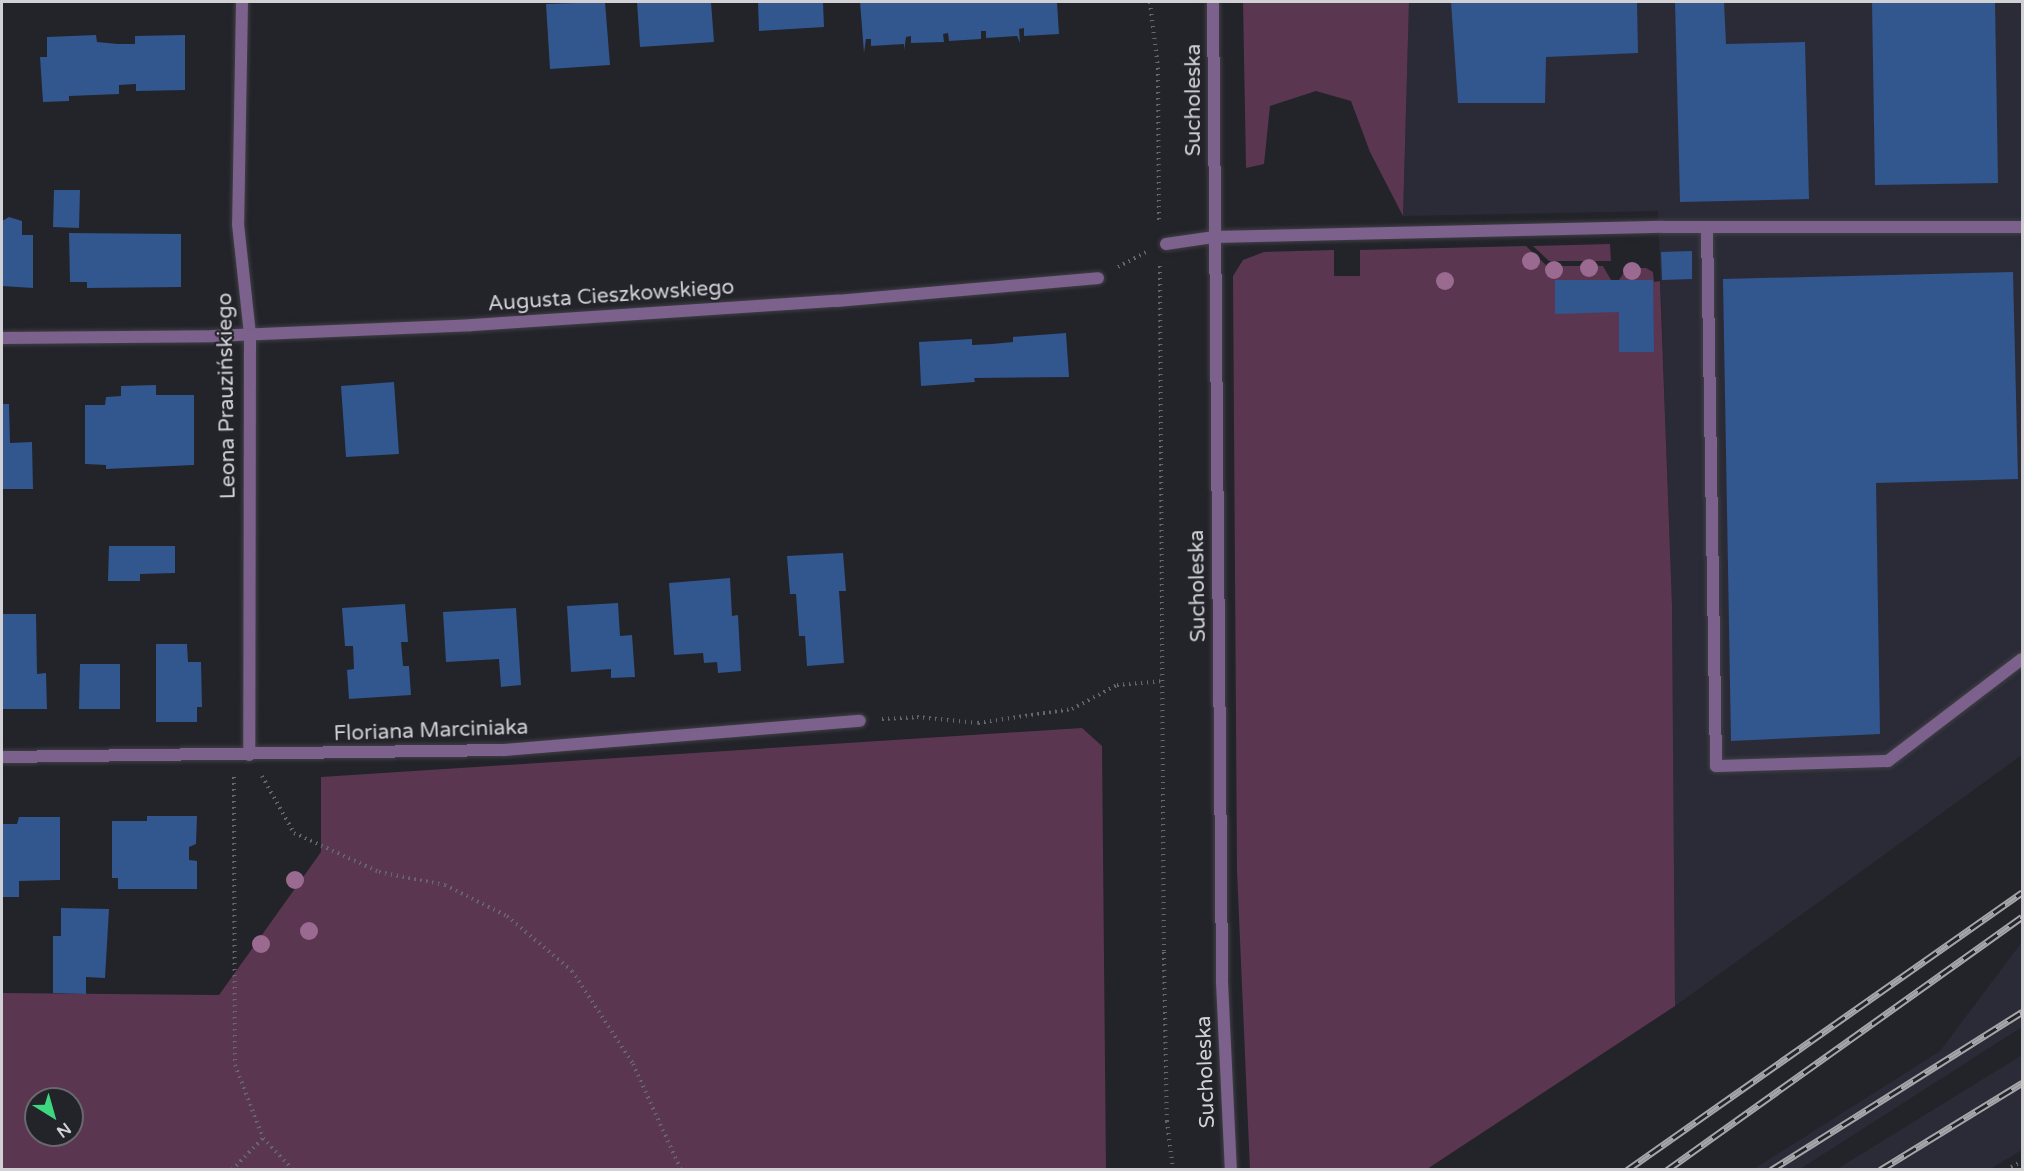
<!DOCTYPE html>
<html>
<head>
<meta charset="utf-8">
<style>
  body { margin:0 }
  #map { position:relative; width:2024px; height:1171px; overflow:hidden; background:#23232a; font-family:"Varela Round",sans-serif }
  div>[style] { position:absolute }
  .built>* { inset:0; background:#2b2b37 }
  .green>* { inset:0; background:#5a3650 }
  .building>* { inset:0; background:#32568e }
  .path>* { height:4px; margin-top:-2px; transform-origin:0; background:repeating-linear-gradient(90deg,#66666d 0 1.5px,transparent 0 6px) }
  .roads { filter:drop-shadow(0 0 2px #3f3f45) drop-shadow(0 0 2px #3f3f45) }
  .service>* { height:12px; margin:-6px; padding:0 6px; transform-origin:6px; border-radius:6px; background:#7b618c }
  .minor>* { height:12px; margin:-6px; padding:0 6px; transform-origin:6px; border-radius:6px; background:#7b618c }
  .tertiary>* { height:12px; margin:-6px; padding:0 6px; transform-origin:6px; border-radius:6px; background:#7b618c }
  .rail>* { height:7px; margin-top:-3.5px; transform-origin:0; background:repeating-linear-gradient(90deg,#23232a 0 14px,#a5a5aa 0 28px); box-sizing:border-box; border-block:2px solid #a5a5aa }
  .trees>* { width:18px; height:18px; margin:-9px; border-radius:50%; background:#9b6a90 }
  span { translate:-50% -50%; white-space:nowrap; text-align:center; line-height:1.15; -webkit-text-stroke:4.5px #23232a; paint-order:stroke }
  .street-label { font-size:21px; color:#d0d0d5 }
  .frame { position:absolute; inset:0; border:3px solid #d0d0d5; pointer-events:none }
  .north { position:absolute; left:24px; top:1087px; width:60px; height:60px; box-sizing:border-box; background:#23232a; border:2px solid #68686e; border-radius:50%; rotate:143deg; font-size:16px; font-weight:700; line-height:24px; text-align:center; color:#d0d0d5 }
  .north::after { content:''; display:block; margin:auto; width:21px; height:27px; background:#3cd77e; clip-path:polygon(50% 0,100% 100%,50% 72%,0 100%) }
</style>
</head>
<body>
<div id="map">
  <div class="built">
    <div style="clip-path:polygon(1409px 2px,2022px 2px,2022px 755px,1675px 1006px,1672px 605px,1658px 211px,1403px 216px)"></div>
    <div style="clip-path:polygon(2022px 942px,2022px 1027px,1800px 1169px,1754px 1169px,1940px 1051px)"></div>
    <div style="clip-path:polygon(2022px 1055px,2022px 1150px,1990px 1169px,1837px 1169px)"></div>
  </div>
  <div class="green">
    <div style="clip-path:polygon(1243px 2px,1409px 2px,1403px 216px,1370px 152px,1351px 101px,1316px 91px,1270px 106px,1264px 164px,1246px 168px)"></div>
    <div style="clip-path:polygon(1610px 244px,1611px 261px,1549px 261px,1533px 246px)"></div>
    <div style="clip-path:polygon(1526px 246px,1547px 266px,1603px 266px,1611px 280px,1619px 280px,1627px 268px,1646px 268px,1653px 272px,1654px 282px,1660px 281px,1672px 605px,1675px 1006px,1427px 1169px,1250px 1170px,1237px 871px,1233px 276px,1243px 260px,1264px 252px,1334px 250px,1334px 276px,1360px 276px,1360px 250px)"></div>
    <div style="clip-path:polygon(evenodd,1082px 728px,1102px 746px,1106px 1169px,2px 1170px,2px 993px,219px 995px,321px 852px,321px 777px,1082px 728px,36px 1099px,72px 1099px,72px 1135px,36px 1135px,36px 1099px)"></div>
  </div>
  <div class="building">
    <div style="clip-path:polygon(605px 2px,610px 65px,550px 69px,546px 4px)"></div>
    <div style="clip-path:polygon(637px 2px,711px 2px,714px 42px,640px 47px)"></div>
    <div style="clip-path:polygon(758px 2px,823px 2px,824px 27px,759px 31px)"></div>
    <div style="clip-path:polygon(860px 2px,1057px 2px,1059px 34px,1024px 36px,1024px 28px,1019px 29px,1020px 43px,1017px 36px,986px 38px,986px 31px,981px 31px,981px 39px,949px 41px,948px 33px,943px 34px,944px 42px,911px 43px,911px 36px,906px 37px,904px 51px,904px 44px,871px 46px,871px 39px,866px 39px,864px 53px)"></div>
    <div style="clip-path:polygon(1451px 2px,1637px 2px,1638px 53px,1546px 57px,1545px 103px,1458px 103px)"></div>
    <div style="clip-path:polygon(1675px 2px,1724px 2px,1726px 44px,1805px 42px,1809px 199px,1680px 202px)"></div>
    <div style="clip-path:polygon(1872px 2px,1995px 2px,1998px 183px,1875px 185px)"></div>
    <div style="clip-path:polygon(96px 35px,97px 42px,118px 44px,135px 44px,135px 36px,185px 35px,185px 90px,136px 91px,136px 84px,119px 85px,119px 94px,69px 96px,69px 101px,43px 102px,40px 57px,47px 57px,47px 37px)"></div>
    <div style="clip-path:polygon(54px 190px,80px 190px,79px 228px,53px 227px)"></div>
    <div style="clip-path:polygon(9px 217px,22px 221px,22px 235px,33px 235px,33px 288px,2px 286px,2px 221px)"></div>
    <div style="clip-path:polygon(69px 233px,181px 234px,181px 287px,87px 288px,87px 282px,70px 282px)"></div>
    <div style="clip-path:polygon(1692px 251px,1692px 279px,1662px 280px,1661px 252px)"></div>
    <div style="clip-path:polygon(2013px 272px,2018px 479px,1876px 483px,1880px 734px,1731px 741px,1723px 279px)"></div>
    <div style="clip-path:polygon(1555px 280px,1653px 280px,1654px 352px,1619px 352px,1619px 312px,1555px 314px)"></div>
    <div style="clip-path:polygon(1066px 333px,1069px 377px,974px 378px,975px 382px,921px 386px,919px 342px,972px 339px,972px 345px,992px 344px,1013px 342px,1013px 337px)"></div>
    <div style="clip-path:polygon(394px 382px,399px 454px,346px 457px,341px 386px)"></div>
    <div style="clip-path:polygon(156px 385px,156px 395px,194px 395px,194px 465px,106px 469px,106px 465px,85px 464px,85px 405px,105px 405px,106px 397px,121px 396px,121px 386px)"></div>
    <div style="clip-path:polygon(2px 404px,9px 404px,10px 443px,32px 442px,33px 489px,2px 489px)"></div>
    <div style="clip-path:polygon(109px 546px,175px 546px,175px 573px,140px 574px,140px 581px,108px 581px)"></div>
    <div style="clip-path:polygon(843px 553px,846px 591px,839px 591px,844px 663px,807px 666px,805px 636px,799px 636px,796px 594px,790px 594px,787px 556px)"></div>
    <div style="clip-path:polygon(730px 578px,732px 616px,738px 615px,741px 671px,718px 673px,717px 662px,704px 663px,703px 653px,674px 655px,669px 583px)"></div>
    <div style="clip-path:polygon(618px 603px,620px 636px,632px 635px,635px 677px,611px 678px,611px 669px,571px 672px,567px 606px)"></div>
    <div style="clip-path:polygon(405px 604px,408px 642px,401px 642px,403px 666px,409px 666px,411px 695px,349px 699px,347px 670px,354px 669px,353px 646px,345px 646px,342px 608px)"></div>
    <div style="clip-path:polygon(516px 608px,521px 685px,501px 687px,499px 659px,446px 662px,443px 612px)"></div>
    <div style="clip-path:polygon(2px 614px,36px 614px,37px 674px,46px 673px,47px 709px,2px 709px)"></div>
    <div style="clip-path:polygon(156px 644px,187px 644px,188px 662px,201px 662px,202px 707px,197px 707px,197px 722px,156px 722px)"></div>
    <div style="clip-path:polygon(80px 664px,120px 664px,120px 709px,79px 709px)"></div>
    <div style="clip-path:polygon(147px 816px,197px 816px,196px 844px,189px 847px,189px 860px,197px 861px,197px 889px,118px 889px,118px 878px,112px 878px,112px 821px,147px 821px)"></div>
    <div style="clip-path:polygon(19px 817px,60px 817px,60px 880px,19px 881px,19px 897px,2px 897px,2px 824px,17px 824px)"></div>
    <div style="clip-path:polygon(61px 908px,109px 909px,105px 978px,86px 977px,86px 994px,53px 993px,53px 936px,61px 936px)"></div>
  </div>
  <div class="path">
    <div style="left:1150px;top:2px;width:66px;rotate:83.1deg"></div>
    <div style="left:1158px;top:68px;width:154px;rotate:89.6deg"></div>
    <div style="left:1160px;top:266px;width:686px;rotate:89.67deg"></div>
    <div style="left:1164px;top:952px;width:169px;rotate:89deg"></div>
    <div style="left:1167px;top:1121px;width:49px;rotate:83deg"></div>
    <div style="left:1118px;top:267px;width:32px;rotate:-28deg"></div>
    <div style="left:882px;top:719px;width:35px;rotate:-3deg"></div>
    <div style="left:917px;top:717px;width:61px;rotate:5.6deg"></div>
    <div style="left:978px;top:723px;width:95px;rotate:-8.5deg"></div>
    <div style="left:1072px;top:709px;width:51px;rotate:-28.1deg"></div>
    <div style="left:1117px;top:685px;width:46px;rotate:-5deg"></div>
    <div style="left:262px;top:776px;width:65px;rotate:60.7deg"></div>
    <div style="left:294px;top:833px;width:94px;rotate:24.6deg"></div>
    <div style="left:379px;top:872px;width:67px;rotate:11.1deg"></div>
    <div style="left:445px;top:885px;width:69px;rotate:26.6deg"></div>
    <div style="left:507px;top:916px;width:85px;rotate:40.2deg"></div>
    <div style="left:572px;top:971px;width:111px;rotate:56.7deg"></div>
    <div style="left:633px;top:1064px;width:116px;rotate:65.6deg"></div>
    <div style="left:234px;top:777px;width:288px;rotate:89.8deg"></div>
    <div style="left:235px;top:1065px;width:78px;rotate:69deg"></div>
    <div style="left:263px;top:1138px;width:44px;rotate:46.8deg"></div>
    <div style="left:232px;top:1170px;width:45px;rotate:-45.9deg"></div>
    <div style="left:2006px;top:1170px;width:18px;rotate:-29deg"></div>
  </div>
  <div class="roads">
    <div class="service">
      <div style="left:242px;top:2px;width:222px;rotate:91deg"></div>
      <div style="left:238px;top:224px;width:112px;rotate:83.8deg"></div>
      <div style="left:250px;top:335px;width:420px;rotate:90.1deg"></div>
      <div style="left:1707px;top:227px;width:539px;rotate:89.04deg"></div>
      <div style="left:1716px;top:766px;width:172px;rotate:-1.7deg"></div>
      <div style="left:1888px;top:761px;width:168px;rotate:-37.3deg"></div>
      <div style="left:1166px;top:244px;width:49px;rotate:-8.3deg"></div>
      <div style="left:1214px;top:237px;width:449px;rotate:-1.3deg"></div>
      <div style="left:1663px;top:227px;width:359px"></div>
    </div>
    <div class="minor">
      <div style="left:2px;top:338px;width:211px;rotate:-0.5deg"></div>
      <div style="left:213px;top:336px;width:258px;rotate:-2.4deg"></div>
      <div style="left:471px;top:325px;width:367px;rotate:-3.8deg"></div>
      <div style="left:837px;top:301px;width:262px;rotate:-5deg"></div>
      <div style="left:2px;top:757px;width:502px;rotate:-0.8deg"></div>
      <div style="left:504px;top:750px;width:357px;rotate:-4.7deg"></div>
    </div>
    <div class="tertiary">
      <div style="left:1213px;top:2px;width:980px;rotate:89.47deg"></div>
      <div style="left:1222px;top:982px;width:188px;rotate:87.3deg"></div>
    </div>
  </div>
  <div class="rail">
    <div style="left:1627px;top:1170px;width:483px;rotate:-35.1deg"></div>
    <div style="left:1667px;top:1170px;width:436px;rotate:-35.5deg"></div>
    <div style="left:1771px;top:1170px;width:297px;rotate:-32.2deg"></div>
    <div style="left:1880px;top:1170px;width:167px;rotate:-31.5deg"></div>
  </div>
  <div class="trees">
    <div style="left:1531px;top:261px"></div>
    <div style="left:1589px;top:268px"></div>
    <div style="left:1554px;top:270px"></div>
    <div style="left:1632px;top:271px"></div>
    <div style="left:1445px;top:281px"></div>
    <div style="left:295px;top:880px"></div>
    <div style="left:309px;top:931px"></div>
    <div style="left:261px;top:944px"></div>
  </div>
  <div class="street-label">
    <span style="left:1194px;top:100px;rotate:-90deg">Sucholeska</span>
    <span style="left:611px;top:296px;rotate:-4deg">Augusta Cieszkowskiego</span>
    <span style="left:227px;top:396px;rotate:-91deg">Leona Prauzińskiego</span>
    <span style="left:1198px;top:586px;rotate:-91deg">Sucholeska</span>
    <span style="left:431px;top:731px;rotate:-2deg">Floriana Marciniaka</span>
    <span style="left:1206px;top:1072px;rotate:-92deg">Sucholeska</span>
  </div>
  <div class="frame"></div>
  <div class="north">N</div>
</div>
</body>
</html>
